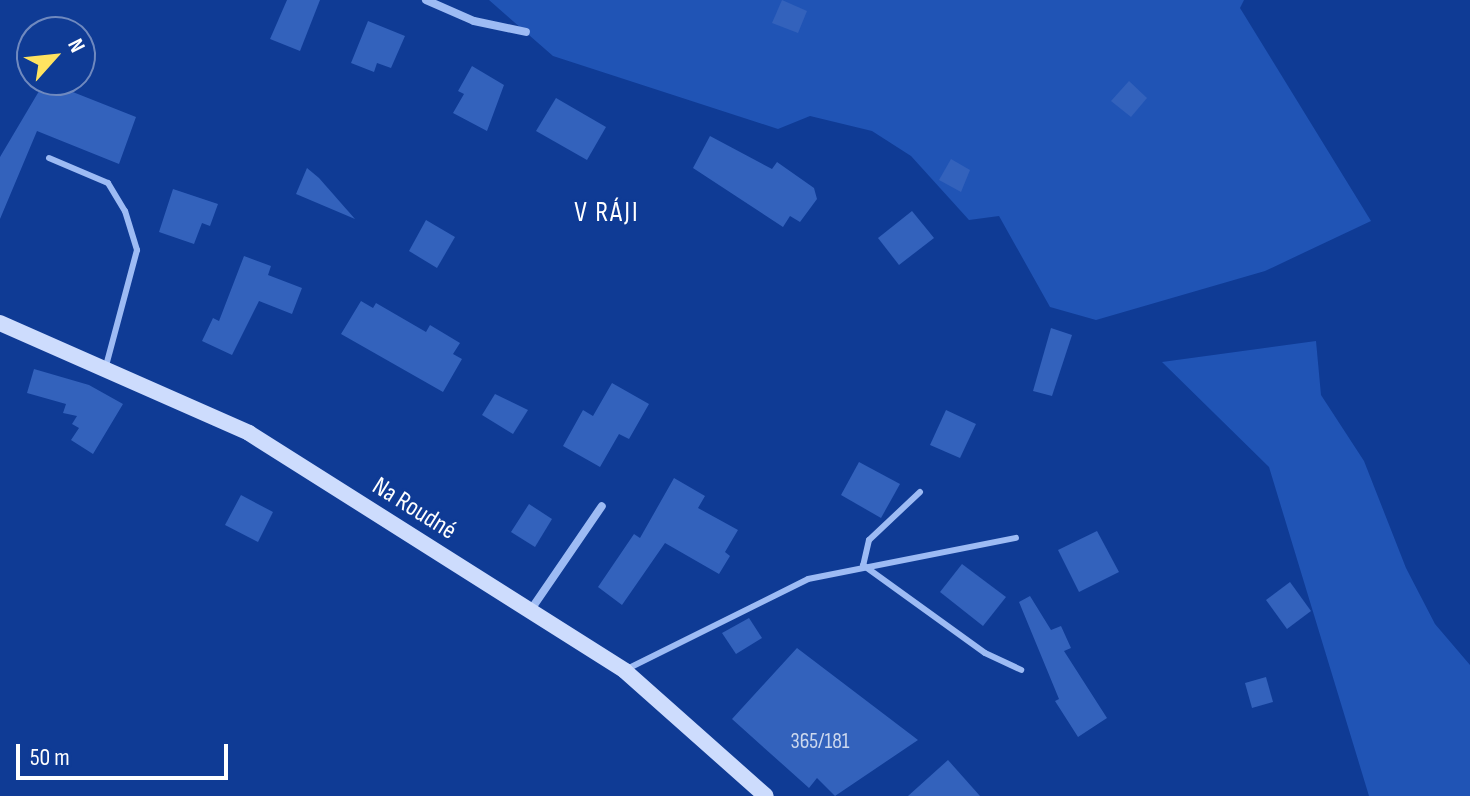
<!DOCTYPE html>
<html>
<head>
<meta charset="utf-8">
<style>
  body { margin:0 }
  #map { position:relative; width:1470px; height:796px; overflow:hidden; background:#0f3b95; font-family:"Sofia Sans Condensed",sans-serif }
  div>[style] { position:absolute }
  .green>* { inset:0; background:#2054b5 }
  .building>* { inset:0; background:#3362bc }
  .lane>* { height:6px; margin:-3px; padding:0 3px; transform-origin:3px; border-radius:3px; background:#9dbbf4 }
  .street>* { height:8px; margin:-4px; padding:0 4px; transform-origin:4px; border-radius:4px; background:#9dbbf4 }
  .secondary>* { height:16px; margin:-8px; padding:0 8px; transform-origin:8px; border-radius:8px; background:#cddcfd }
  span { translate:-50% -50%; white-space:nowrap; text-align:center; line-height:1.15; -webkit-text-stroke:6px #0f3b95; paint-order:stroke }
  .number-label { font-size:22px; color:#ccd8ee }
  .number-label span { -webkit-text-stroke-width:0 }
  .street-label { font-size:26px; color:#fff }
  .neighbourhood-label { font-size:28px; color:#fff; letter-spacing:2px }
  .north { position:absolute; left:16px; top:16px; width:80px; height:80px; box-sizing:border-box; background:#0f3b95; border:2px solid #6f89bf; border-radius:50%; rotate:63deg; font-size:22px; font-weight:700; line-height:32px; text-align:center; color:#fff }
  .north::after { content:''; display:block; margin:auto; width:28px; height:36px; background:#ffe360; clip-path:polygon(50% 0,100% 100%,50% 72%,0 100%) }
  .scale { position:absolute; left:16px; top:744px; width:212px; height:36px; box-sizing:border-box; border:4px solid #fff; border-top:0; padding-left:10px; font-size:24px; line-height:28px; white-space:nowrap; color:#fff; -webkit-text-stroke:6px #0f3b95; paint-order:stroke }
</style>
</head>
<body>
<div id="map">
  <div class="green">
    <div style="clip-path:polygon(489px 0,1244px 0,1240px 8px,1371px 221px,1265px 271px,1096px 320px,1050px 307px,999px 216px,969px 220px,911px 156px,872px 131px,810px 116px,778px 129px,553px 56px)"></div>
    <div style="clip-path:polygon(1316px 341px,1321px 395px,1364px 461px,1406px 568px,1435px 624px,1470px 665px,1470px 796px,1369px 796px,1269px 467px,1162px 362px)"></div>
  </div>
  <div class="building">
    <div style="clip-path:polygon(287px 0,320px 0,300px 51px,270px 39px)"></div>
    <div style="clip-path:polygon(782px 0,807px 11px,798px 33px,772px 23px)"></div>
    <div style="clip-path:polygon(368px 21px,405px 36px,391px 68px,377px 63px,374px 72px,351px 63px)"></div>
    <div style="clip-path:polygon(472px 66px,504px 85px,487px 131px,453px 113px,464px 94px,458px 91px)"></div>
    <div style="clip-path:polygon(45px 81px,136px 117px,119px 164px,37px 131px,0 219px,0 157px)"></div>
    <div style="clip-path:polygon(1129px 81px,1147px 98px,1131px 117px,1111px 101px)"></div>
    <div style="clip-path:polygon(556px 98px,606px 127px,587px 160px,536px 131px)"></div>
    <div style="clip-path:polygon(710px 136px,772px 169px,777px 162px,814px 188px,817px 199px,800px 222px,790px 216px,783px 227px,693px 168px)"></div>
    <div style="clip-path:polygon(951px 159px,970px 170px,961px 192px,939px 180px)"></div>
    <div style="clip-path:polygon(307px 168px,319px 178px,355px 219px,296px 194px)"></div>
    <div style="clip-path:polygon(173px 189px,218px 204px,210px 226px,202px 223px,194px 244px,159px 232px)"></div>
    <div style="clip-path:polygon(912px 211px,934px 238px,899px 265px,878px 238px)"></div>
    <div style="clip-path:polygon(426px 220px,455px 237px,437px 268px,409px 251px)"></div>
    <div style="clip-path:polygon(244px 256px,271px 266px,268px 275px,302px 288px,292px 314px,259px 301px,232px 355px,202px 341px,213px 318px,219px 321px)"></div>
    <div style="clip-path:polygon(361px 301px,373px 308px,376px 303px,426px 332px,430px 325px,460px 343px,453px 354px,462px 359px,443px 392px,341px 334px)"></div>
    <div style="clip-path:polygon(1051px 328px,1072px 335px,1052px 396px,1033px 391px)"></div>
    <div style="clip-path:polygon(34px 369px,89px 385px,123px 404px,93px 454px,71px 440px,79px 428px,72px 424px,77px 416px,63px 413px,66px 404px,27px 393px)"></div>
    <div style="clip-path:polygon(612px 383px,649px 404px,629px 439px,619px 434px,600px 467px,563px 446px,583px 410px,593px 416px)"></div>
    <div style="clip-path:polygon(495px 394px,528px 410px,513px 434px,482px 415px)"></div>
    <div style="clip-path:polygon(946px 410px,976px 424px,960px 458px,930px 445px)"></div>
    <div style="clip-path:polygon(859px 462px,900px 484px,881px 518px,841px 495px)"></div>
    <div style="clip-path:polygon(674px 478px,705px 496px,698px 508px,738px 530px,725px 552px,730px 556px,719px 574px,665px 543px,622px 605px,598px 587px,634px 534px,640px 538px)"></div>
    <div style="clip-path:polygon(241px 495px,273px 512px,258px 542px,225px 525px)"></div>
    <div style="clip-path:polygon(529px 504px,552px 519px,535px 547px,511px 532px)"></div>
    <div style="clip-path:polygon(1097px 531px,1119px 572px,1079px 592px,1058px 550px)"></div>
    <div style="clip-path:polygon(962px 564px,1006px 597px,983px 626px,940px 592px)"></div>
    <div style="clip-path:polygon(1290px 582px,1311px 611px,1287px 629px,1266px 600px)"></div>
    <div style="clip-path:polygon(1030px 596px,1051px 630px,1061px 626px,1071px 648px,1064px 651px,1107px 718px,1078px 737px,1055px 701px,1059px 699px,1019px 602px)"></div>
    <div style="clip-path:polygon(749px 618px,762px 638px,736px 654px,722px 633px)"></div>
    <div style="clip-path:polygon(797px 648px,918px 740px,835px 796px,817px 778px,809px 788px,732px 719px)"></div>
    <div style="clip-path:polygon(1266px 677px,1273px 702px,1252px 708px,1245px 683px)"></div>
    <div style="clip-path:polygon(948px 760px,980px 796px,908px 796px)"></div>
  </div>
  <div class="lane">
    <div style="left:49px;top:158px;width:64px;rotate:23deg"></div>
    <div style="left:108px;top:183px;width:33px;rotate:59deg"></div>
    <div style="left:125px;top:211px;width:41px;rotate:72.9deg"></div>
    <div style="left:137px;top:250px;width:120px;rotate:105deg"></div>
    <div style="left:920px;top:492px;width:70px;rotate:136.7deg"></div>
    <div style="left:869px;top:540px;width:26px;rotate:103deg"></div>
    <div style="left:863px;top:565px;width:150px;rotate:35.8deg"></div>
    <div style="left:985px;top:653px;width:40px;rotate:25deg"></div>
    <div style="left:625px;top:670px;width:204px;rotate:-26.4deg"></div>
    <div style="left:808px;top:579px;width:212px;rotate:-11.2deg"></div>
  </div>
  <div class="street">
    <div style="left:426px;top:0;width:52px;rotate:23.6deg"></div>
    <div style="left:474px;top:21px;width:53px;rotate:11.9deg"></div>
    <div style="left:530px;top:611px;width:127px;rotate:-55.6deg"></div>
  </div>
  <div class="secondary">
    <div style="left:0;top:323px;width:272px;rotate:23.8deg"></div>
    <div style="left:249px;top:433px;width:445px;rotate:32.3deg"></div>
    <div style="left:625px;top:671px;width:188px;rotate:41.6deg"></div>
  </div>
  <div class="number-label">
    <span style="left:820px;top:742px">365/181</span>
  </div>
  <div class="street-label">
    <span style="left:414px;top:509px;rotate:32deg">Na Roudné</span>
  </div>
  <div class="neighbourhood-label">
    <span style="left:607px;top:213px">V RÁJI</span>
  </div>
  <div class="north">N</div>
  <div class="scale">50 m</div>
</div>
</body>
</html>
